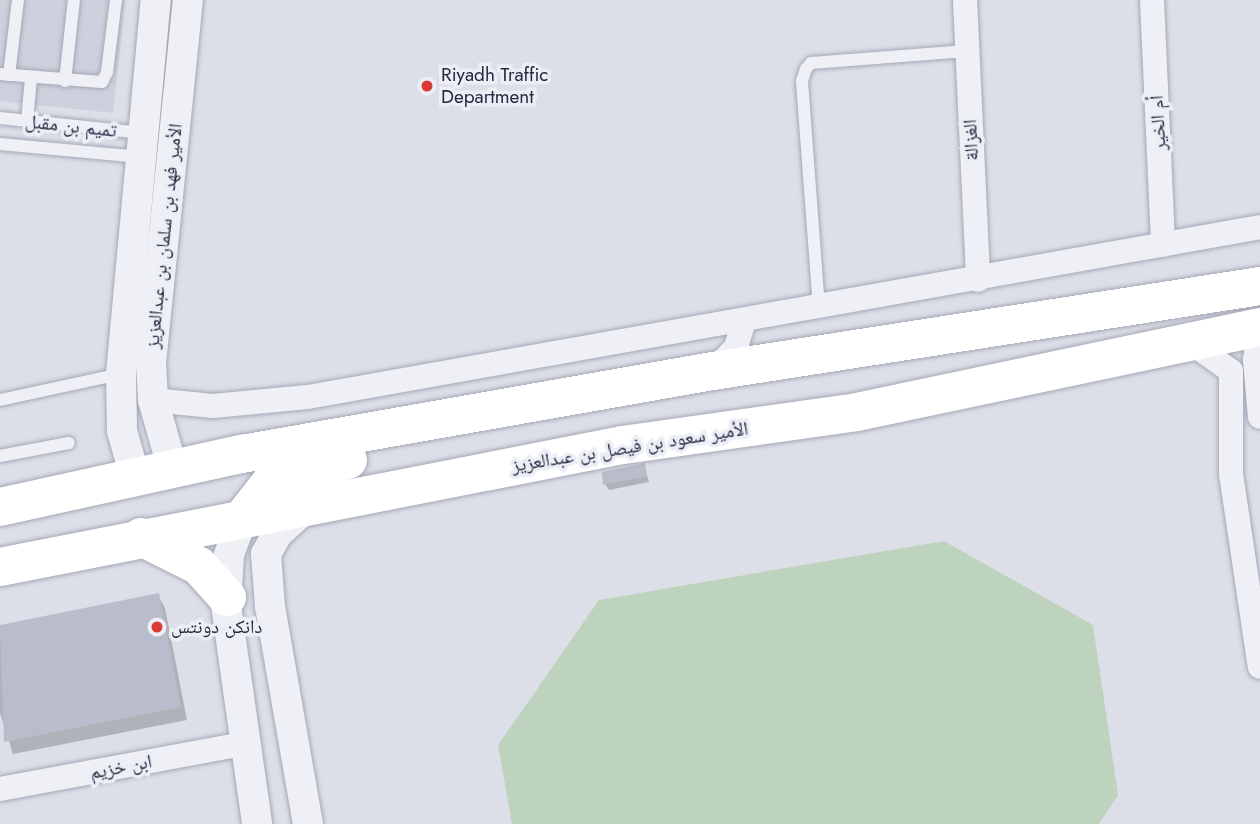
<!DOCTYPE html>
<html>
<head>
<meta charset="utf-8">
<style>
  body { margin:0 }
  #map { position:relative; width:1260px; height:824px; overflow:hidden; background:#dcdfe8; font-family:Jost,"Noto Naskh Arabic",sans-serif }
  div>[style] { position:absolute }
  .built>* { inset:0; background:#ced1dd }
  .green>* { inset:0; background:#bed3bd }
  .shadow>* { inset:0; background:#0003 }
  .building>* { inset:0; background:#b9bccb }
  .roads { filter:drop-shadow(0 0 2px #a5a8b6) drop-shadow(0 0 2px #a5a8b6) }
  .service>* { height:12px; margin:-6px; padding:0 6px; transform-origin:6px; border-radius:6px; background:#eff0f6 }
  .minor>* { height:24px; margin:-12px; padding:0 12px; transform-origin:12px; border-radius:12px; background:#eff0f6 }
  .tertiary>* { height:30px; margin:-15px; padding:0 15px; transform-origin:15px; border-radius:15px; background:#eff0f6 }
  .primary>* { height:38px; margin:-19px; padding:0 19px; transform-origin:19px; border-radius:19px; background:#fff }
  .dots>* { width:19px; height:19px; translate:-50% -50%; box-sizing:border-box; border:4px solid #eceef6; border-radius:50% }
  span { translate:-50% -50%; white-space:nowrap; text-align:center; line-height:1.15; -webkit-text-stroke:7px #eceef6; paint-order:stroke }
  .poi-label { font-size:19px; color:#252940 }
  .left { translate:0 -50%; text-align:left }
  .street-label { font-size:19px; color:#252940 }
</style>
</head>
<body>
<div id="map">
  <div class="built">
    <div style="clip-path:polygon(0 0,125px 0,113px 113px,0 101px)"></div>
  </div>
  <div class="green">
    <div style="clip-path:polygon(944px 541px,1093px 625px,1118px 795px,1099px 824px,512px 824px,498px 745px,599px 600px)"></div>
  </div>
  <div class="shadow">
    <div style="clip-path:polygon(644px 465px,649px 482px,609px 490px,605px 484px)"></div>
    <div style="clip-path:polygon(158px 595px,165px 608px,187px 720px,13px 754px,0 713px,0 626px)"></div>
  </div>
  <div class="building">
    <div style="clip-path:polygon(645px 463px,647px 476px,603px 485px,602px 472px)"></div>
    <div style="clip-path:polygon(159px 593px,181px 707px,4px 742px,0 625px)"></div>
  </div>
  <div class="roads">
    <div class="service">
      <div style="left:0;top:74px;width:102px;rotate:4.5deg"></div>
      <div style="left:102px;top:82px;width:11px;rotate:-63deg"></div>
      <div style="left:107px;top:72px;width:73px;rotate:-82.9deg"></div>
      <div style="left:9px;top:75px;width:76px;rotate:-83.2deg"></div>
      <div style="left:65px;top:81px;width:81px;rotate:-83.7deg"></div>
      <div style="left:0;top:118px;width:143px;rotate:6deg"></div>
      <div style="left:27px;top:121px;width:43px;rotate:-84.7deg"></div>
      <div style="left:0;top:144px;width:141px;rotate:5.3deg"></div>
      <div style="left:819px;top:308px;width:228px;rotate:-94.3deg"></div>
      <div style="left:802px;top:81px;width:13px;rotate:-72deg"></div>
      <div style="left:806px;top:69px;width:8px;rotate:-50deg"></div>
      <div style="left:811px;top:63px;width:156px;rotate:-4.4deg"></div>
      <div style="left:0;top:400px;width:123px;rotate:-12.2deg"></div>
      <div style="left:0;top:456px;width:70px;rotate:-10.7deg"></div>
    </div>
    <div class="minor">
      <div style="left:965px;top:0;width:280px;rotate:87.3deg"></div>
      <div style="left:1152px;top:0;width:245px;rotate:87.4deg"></div>
      <div style="left:1258px;top:333px;width:27px;rotate:96deg"></div>
      <div style="left:1255px;top:360px;width:57px;rotate:85deg"></div>
      <div style="left:1190px;top:342px;width:50px;rotate:35.3deg"></div>
      <div style="left:1231px;top:371px;width:103px;rotate:90deg"></div>
      <div style="left:1231px;top:474px;width:195px;rotate:81.5deg"></div>
      <div style="left:713px;top:371px;width:33px;rotate:-46deg"></div>
      <div style="left:736px;top:347px;width:27px;rotate:-73deg"></div>
      <div style="left:153px;top:400px;width:60px;rotate:5.7deg"></div>
      <div style="left:213px;top:406px;width:95px;rotate:-5.4deg"></div>
      <div style="left:308px;top:397px;width:967px;rotate:-10.12deg"></div>
      <div style="left:0;top:789px;width:247px;rotate:-10.5deg"></div>
    </div>
    <div class="tertiary">
      <div style="left:173px;top:470px;width:73px;rotate:-105.9deg"></div>
      <div style="left:153px;top:400px;width:37px;rotate:-93deg"></div>
      <div style="left:151px;top:363px;width:365px;rotate:-84.2deg"></div>
      <div style="left:136px;top:480px;width:51px;rotate:-105.9deg"></div>
      <div style="left:122px;top:431px;width:57px;rotate:-91deg"></div>
      <div style="left:121px;top:374px;width:376px;rotate:-84.7deg"></div>
      <div style="left:242px;top:519px;width:38px;rotate:110deg"></div>
      <div style="left:229px;top:555px;width:50px;rotate:93.4deg"></div>
      <div style="left:226px;top:605px;width:221px;rotate:81.9deg"></div>
      <div style="left:308px;top:824px;width:220px;rotate:-99.9deg"></div>
      <div style="left:270px;top:607px;width:53px;rotate:-94.3deg"></div>
      <div style="left:266px;top:554px;width:23px;rotate:-61deg"></div>
      <div style="left:277px;top:534px;width:43px;rotate:-42.2deg"></div>
    </div>
    <div class="primary">
      <div style="left:0;top:507px;width:248px;rotate:-12.4deg"></div>
      <div style="left:242px;top:454px;width:478px;rotate:-10deg"></div>
      <div style="left:713px;top:371px;width:554px;rotate:-8.83deg"></div>
      <div style="left:242px;top:519px;width:47px;rotate:-51.9deg"></div>
      <div style="left:271px;top:482px;width:80px;rotate:-15.9deg"></div>
      <div style="left:141px;top:537px;width:65px;rotate:26.6deg"></div>
      <div style="left:199px;top:566px;width:42px;rotate:47.9deg"></div>
      <div style="left:0;top:567px;width:635px;rotate:-11.08deg"></div>
      <div style="left:623px;top:445px;width:236px;rotate:-8deg"></div>
      <div style="left:857px;top:412px;width:412px;rotate:-11.9deg"></div>
    </div>
  </div>
  <div class="dots">
    <div style="left:427px;top:86px;background:#db3b34"></div>
    <div style="left:157px;top:627px;background:#db3b34"></div>
  </div>
  <div class="poi-label">
    <span class="left" style="left:441px;top:86px">Riyadh Traffic<br>Department</span>
    <span class="left" style="left:171px;top:627px">دانكن دونتس</span>
  </div>
  <div class="street-label">
    <span style="left:1158px;top:123px;rotate:-93deg">أم الخير</span>
    <span style="left:71px;top:126px;rotate:6deg">تميم بن مقبل</span>
    <span style="left:971px;top:140px;rotate:-93deg">الغزالة</span>
    <span style="left:164px;top:236px;rotate:-84deg">الأمير فهد بن سلمان بن عبدالعزيز</span>
    <span style="left:630px;top:447px;rotate:-9deg">الأمير سعود بن فيصل بن عبدالعزيز</span>
    <span style="left:121px;top:767px;rotate:-11deg">ابن خزيم</span>
  </div>
</div>
</body>
</html>
